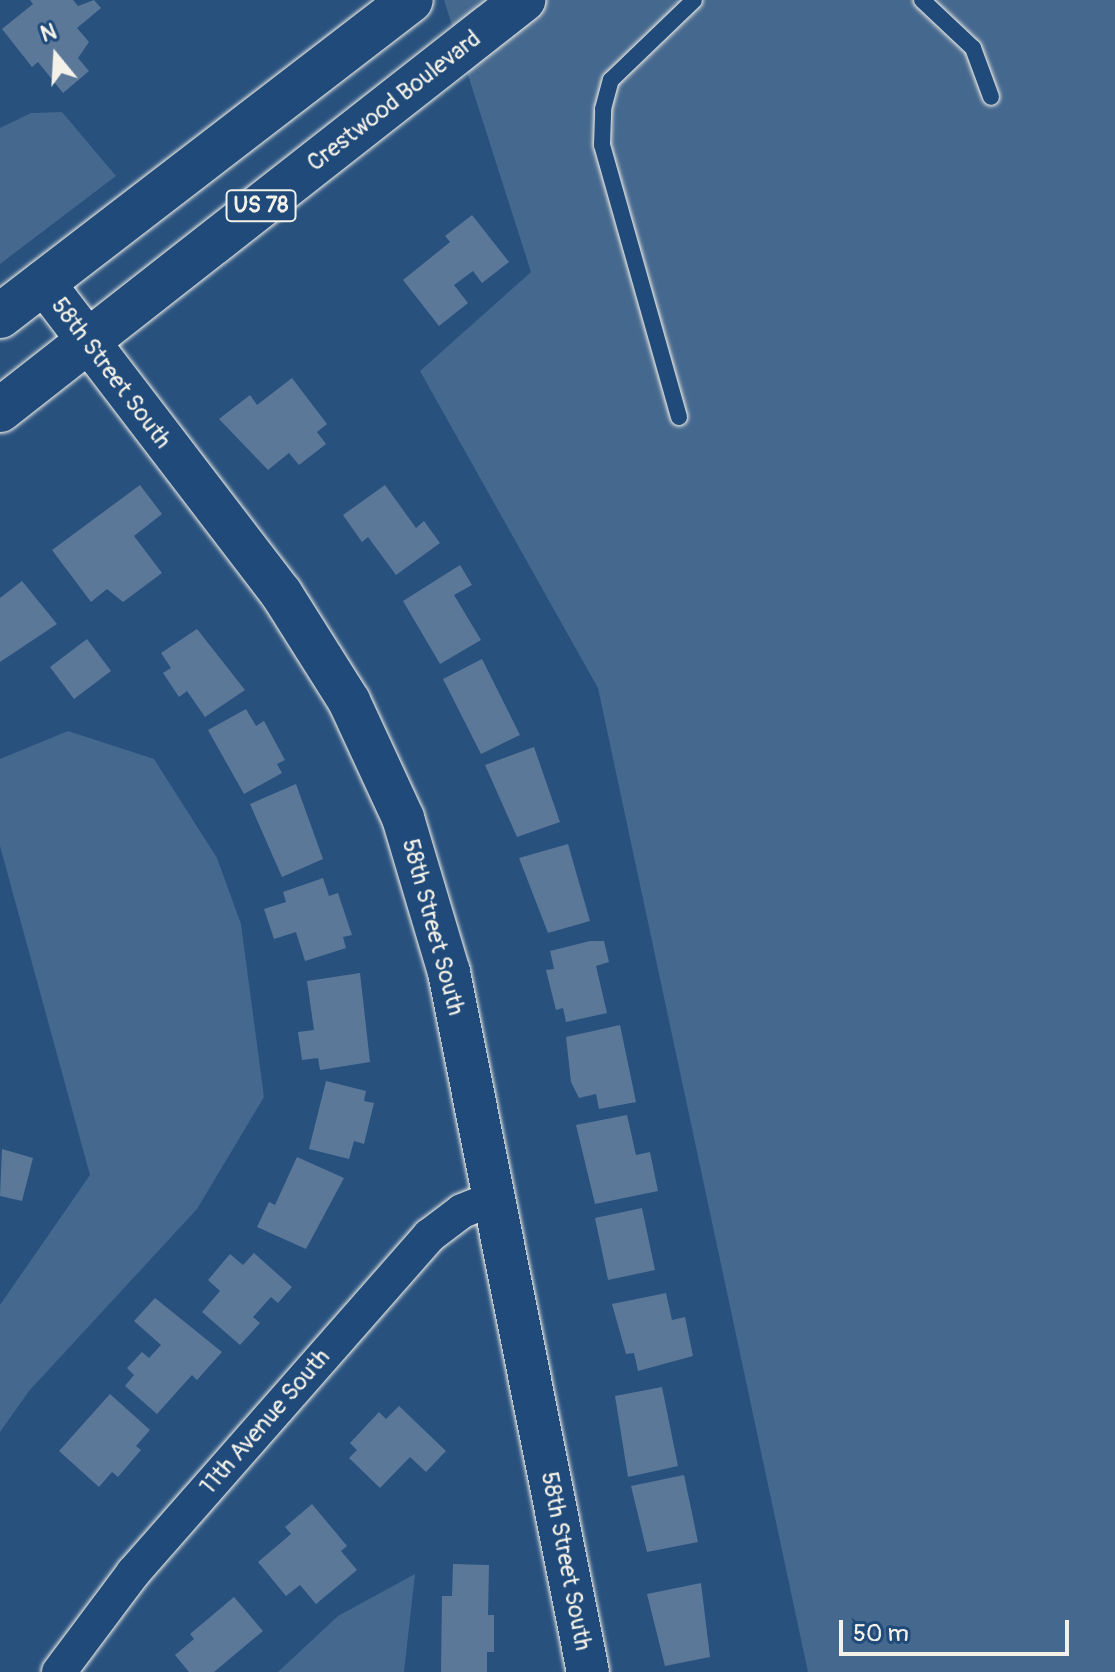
<!DOCTYPE html>
<html>
<head>
<meta charset="utf-8">
<style>
  body { margin:0 }
  #map { position:relative; width:1115px; height:1672px; overflow:hidden; background:#28517e; font-family:Pangolin,sans-serif }
  div>[style] { position:absolute }
  .green>* { inset:0; background:#45688e }
  .building>* { inset:0; background:#5b7899 }
  .roads { filter:drop-shadow(0 0 2px #f4f1e8) drop-shadow(0 0 2px #f4f1e8) }
  .service>* { height:16px; margin:-8px; padding:0 8px; transform-origin:8px; border-radius:8px; background:#1f4a7a }
  .minor>* { height:34px; margin:-17px; padding:0 17px; transform-origin:17px; border-radius:17px; background:#1f4a7a }
  .tertiary>* { height:42px; margin:-21px; padding:0 21px; transform-origin:21px; border-radius:21px; background:#1f4a7a }
  .primary>* { height:44px; margin:-22px; padding:0 22px; transform-origin:22px; border-radius:22px; background:#1f4a7a }
  span { translate:-50% -50%; white-space:nowrap; text-align:center; line-height:1.15; -webkit-text-stroke:8px #1f4a7a; paint-order:stroke }
  .shield-label span { padding:2px 6px; background:#1f4a7a; border:2px solid; border-radius:6px; -webkit-text-stroke-width:0 }
  .shield-label { font-size:22px; color:#f4f1e8; font-weight:700 }
  .street-label { font-size:24px; color:#f4f1e8 }
  .north { position:absolute; left:16px; top:16px; width:80px; height:80px; -webkit-text-stroke:6px #1f4a7a; paint-order:stroke; rotate:342deg; font-size:22px; font-weight:700; line-height:32px; text-align:center; color:#f4f1e8 }
  .north::after { content:''; display:block; margin:auto; width:28px; height:36px; background:#f4f1e8; clip-path:polygon(50% 0,100% 100%,50% 72%,0 100%) }
  .scale { position:absolute; left:839px; top:1620px; width:230px; height:36px; box-sizing:border-box; border:4px solid #f4f1e8; border-top:0; padding-left:10px; font-size:24px; line-height:28px; white-space:nowrap; color:#f4f1e8; -webkit-text-stroke:6px #1f4a7a; paint-order:stroke }
</style>
</head>
<body>
<div id="map">
  <div class="green">
    <div style="clip-path:polygon(444px 0,1115px 0,1115px 1672px,808px 1672px,598px 688px,420px 371px,531px 272px)"></div>
    <div style="clip-path:polygon(62px 112px,116px 176px,0 264px,0 128px,31px 113px)"></div>
    <div style="clip-path:polygon(68px 731px,154px 759px,217px 858px,241px 924px,264px 1097px,197px 1209px,29px 1391px,0 1432px,0 1305px,90px 1175px,0 846px,0 759px)"></div>
    <div style="clip-path:polygon(415px 1574px,404px 1672px,278px 1672px,338px 1616px)"></div>
  </div>
  <div class="building">
    <div style="clip-path:polygon(30px 0,73px 0,78px 6px,94px 0,101px 8px,77px 28px,89px 42px,78px 58px,89px 71px,63px 93px,38px 62px,32px 67px,2px 29px,33px 4px)"></div>
    <div style="clip-path:polygon(472px 215px,509px 262px,482px 283px,473px 271px,454px 285px,468px 303px,439px 326px,403px 280px,450px 242px,445px 236px)"></div>
    <div style="clip-path:polygon(292px 378px,327px 424px,317px 432px,326px 444px,299px 465px,289px 453px,268px 470px,219px 419px,250px 395px,257px 405px)"></div>
    <div style="clip-path:polygon(140px 485px,162px 514px,134px 536px,162px 573px,123px 602px,107px 589px,91px 602px,52px 550px)"></div>
    <div style="clip-path:polygon(385px 485px,416px 528px,424px 521px,440px 543px,396px 575px,368px 537px,362px 542px,343px 515px)"></div>
    <div style="clip-path:polygon(460px 565px,472px 585px,454px 595px,481px 640px,440px 664px,403px 601px)"></div>
    <div style="clip-path:polygon(22px 581px,57px 624px,0 662px,0 598px)"></div>
    <div style="clip-path:polygon(197px 629px,245px 690px,205px 717px,187px 691px,179px 697px,163px 673px,171px 668px,161px 653px)"></div>
    <div style="clip-path:polygon(87px 639px,111px 671px,74px 699px,50px 667px)"></div>
    <div style="clip-path:polygon(482px 659px,520px 735px,481px 754px,443px 679px)"></div>
    <div style="clip-path:polygon(246px 709px,256px 726px,264px 721px,285px 760px,277px 764px,282px 773px,244px 794px,208px 730px)"></div>
    <div style="clip-path:polygon(534px 747px,560px 822px,517px 837px,485px 765px)"></div>
    <div style="clip-path:polygon(296px 784px,323px 859px,282px 877px,250px 804px)"></div>
    <div style="clip-path:polygon(568px 844px,590px 921px,548px 933px,519px 858px)"></div>
    <div style="clip-path:polygon(323px 878px,329px 896px,338px 893px,352px 935px,343px 937px,346px 948px,305px 961px,296px 932px,274px 939px,264px 909px,286px 902px,283px 892px)"></div>
    <div style="clip-path:polygon(590px 941px,604px 941px,609px 962px,596px 966px,607px 1013px,566px 1022px,563px 1008px,556px 1010px,546px 970px,554px 969px,550px 951px)"></div>
    <div style="clip-path:polygon(360px 973px,370px 1062px,320px 1070px,318px 1058px,302px 1060px,298px 1032px,314px 1030px,307px 981px)"></div>
    <div style="clip-path:polygon(620px 1025px,636px 1102px,599px 1109px,596px 1094px,579px 1098px,571px 1082px,566px 1037px)"></div>
    <div style="clip-path:polygon(326px 1081px,366px 1091px,364px 1101px,374px 1103px,364px 1144px,354px 1141px,349px 1159px,309px 1149px)"></div>
    <div style="clip-path:polygon(627px 1115px,636px 1155px,650px 1152px,658px 1191px,595px 1204px,576px 1125px)"></div>
    <div style="clip-path:polygon(2px 1149px,33px 1158px,22px 1201px,0 1196px)"></div>
    <div style="clip-path:polygon(297px 1157px,344px 1178px,306px 1249px,257px 1227px,269px 1202px,275px 1205px)"></div>
    <div style="clip-path:polygon(642px 1208px,655px 1270px,608px 1280px,595px 1218px)"></div>
    <div style="clip-path:polygon(254px 1253px,292px 1287px,278px 1303px,271px 1297px,253px 1317px,260px 1323px,240px 1345px,202px 1312px,220px 1291px,208px 1280px,230px 1254px,243px 1265px)"></div>
    <div style="clip-path:polygon(666px 1293px,672px 1320px,685px 1317px,693px 1356px,638px 1371px,634px 1353px,626px 1354px,612px 1304px)"></div>
    <div style="clip-path:polygon(155px 1298px,222px 1352px,197px 1380px,192px 1375px,157px 1414px,125px 1386px,134px 1375px,127px 1368px,142px 1352px,149px 1358px,161px 1345px,134px 1321px)"></div>
    <div style="clip-path:polygon(662px 1387px,678px 1466px,628px 1477px,615px 1396px)"></div>
    <div style="clip-path:polygon(110px 1394px,150px 1430px,136px 1446px,141px 1450px,118px 1477px,112px 1472px,99px 1487px,59px 1451px)"></div>
    <div style="clip-path:polygon(399px 1406px,446px 1451px,426px 1472px,410px 1457px,380px 1488px,349px 1458px,357px 1450px,350px 1443px,379px 1412px,386px 1419px)"></div>
    <div style="clip-path:polygon(684px 1475px,698px 1542px,647px 1552px,631px 1486px)"></div>
    <div style="clip-path:polygon(312px 1504px,347px 1546px,341px 1551px,357px 1570px,316px 1604px,300px 1585px,286px 1596px,258px 1562px,291px 1534px,285px 1527px)"></div>
    <div style="clip-path:polygon(453px 1564px,489px 1565px,488px 1615px,494px 1615px,494px 1652px,487px 1652px,487px 1672px,441px 1672px,442px 1596px,452px 1596px)"></div>
    <div style="clip-path:polygon(701px 1583px,710px 1657px,665px 1666px,647px 1594px)"></div>
    <div style="clip-path:polygon(234px 1597px,263px 1631px,214px 1672px,189px 1672px,175px 1655px,194px 1639px,190px 1634px)"></div>
  </div>
  <div class="roads">
    <div class="service">
      <div style="left:922px;top:0;width:70px;rotate:43.3deg"></div>
      <div style="left:973px;top:48px;width:52px;rotate:69.8deg"></div>
      <div style="left:679px;top:417px;width:283px;rotate:-105.8deg"></div>
      <div style="left:602px;top:145px;width:36px;rotate:-88deg"></div>
      <div style="left:603px;top:109px;width:30px;rotate:-75deg"></div>
      <div style="left:611px;top:80px;width:115px;rotate:-43.9deg"></div>
    </div>
    <div class="minor">
      <div style="left:59px;top:1672px;width:124px;rotate:-53.2deg"></div>
      <div style="left:133px;top:1573px;width:449px;rotate:-48.7deg"></div>
      <div style="left:429px;top:1236px;width:41px;rotate:-37.1deg"></div>
      <div style="left:462px;top:1211px;width:35px;rotate:-22deg"></div>
    </div>
    <div class="tertiary">
      <div style="left:43px;top:282px;width:392px;rotate:52.6deg"></div>
      <div style="left:281px;top:593px;width:128px;rotate:57.8deg"></div>
      <div style="left:349px;top:701px;width:129px;rotate:65.2deg"></div>
      <div style="left:403px;top:818px;width:161px;rotate:73.4deg"></div>
      <div style="left:449px;top:972px;width:714px;rotate:78.77deg"></div>
    </div>
    <div class="primary">
      <div style="left:0;top:316px;width:518px;rotate:-37.56deg"></div>
      <div style="left:0;top:410px;width:665px;rotate:-38.09deg"></div>
    </div>
  </div>
  <div class="shield-label">
    <span style="left:261px;top:206px">US 78</span>
  </div>
  <div class="street-label">
    <span style="left:394px;top:101px;rotate:-38deg">Crestwood Boulevard</span>
    <span style="left:111px;top:373px;rotate:53deg">58th Street South</span>
    <span style="left:433px;top:927px;rotate:75deg">58th Street South</span>
    <span style="left:265px;top:1422px;rotate:-49deg">11th Avenue South</span>
    <span style="left:566px;top:1561px;rotate:79deg">58th Street South</span>
  </div>
  <div class="north">N</div>
  <div class="scale">50 m</div>
</div>
</body>
</html>
